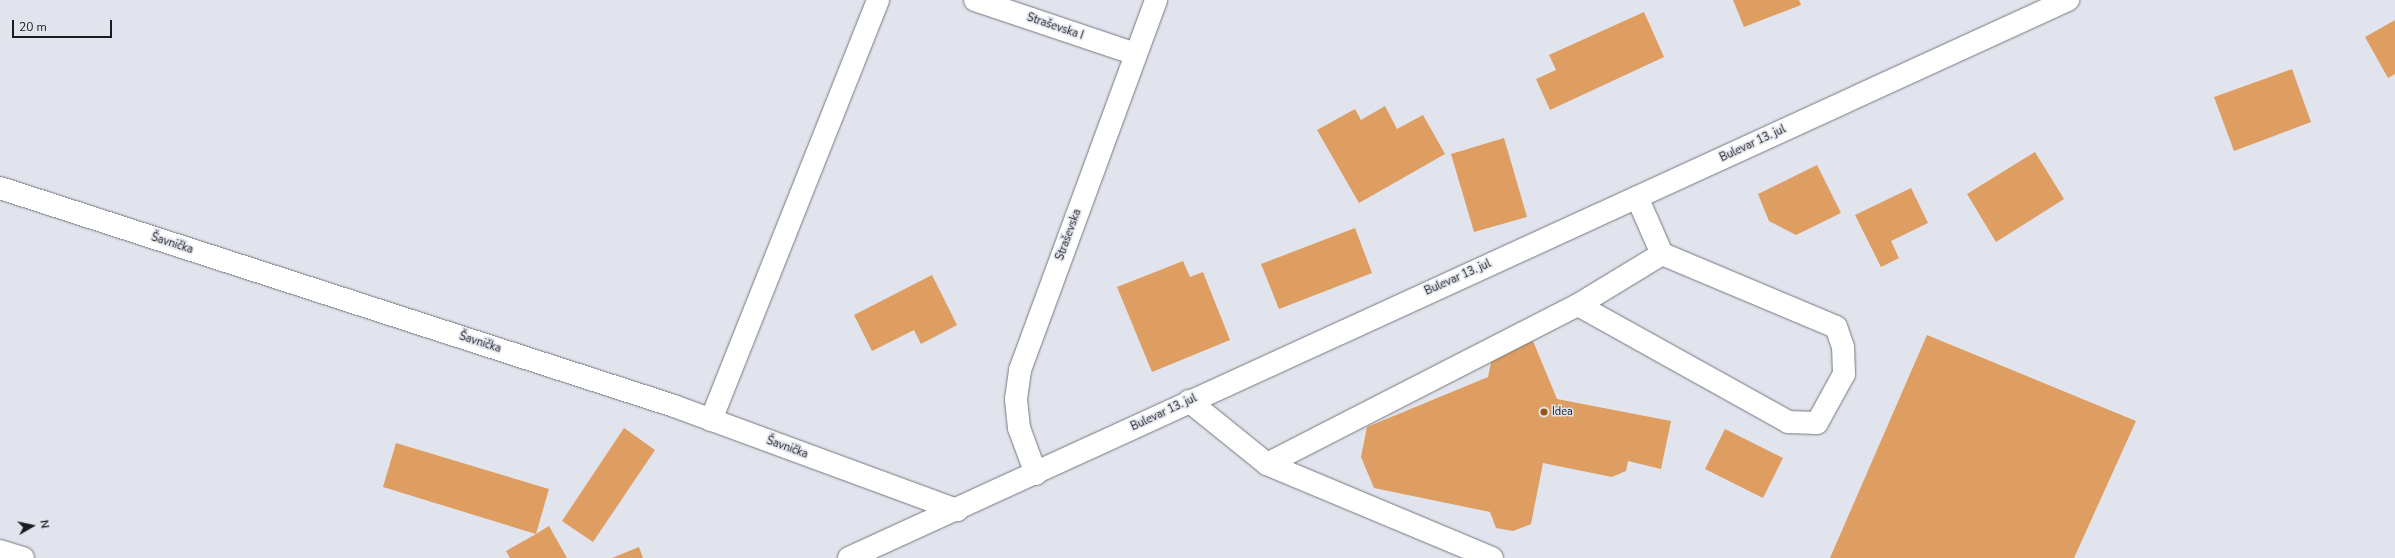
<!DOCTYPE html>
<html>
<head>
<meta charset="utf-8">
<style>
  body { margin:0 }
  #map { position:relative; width:2395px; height:558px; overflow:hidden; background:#e2e4ed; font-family:"Nunito Sans",sans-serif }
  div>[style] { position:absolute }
  .building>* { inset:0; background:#de9d61 }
  .roads { filter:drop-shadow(0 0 1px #75777e) drop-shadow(0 0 1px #75777e) }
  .minor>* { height:22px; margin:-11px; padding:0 11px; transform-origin:11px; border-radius:11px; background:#fff }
  .dots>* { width:11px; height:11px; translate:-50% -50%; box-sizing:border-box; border:2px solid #e2e4ed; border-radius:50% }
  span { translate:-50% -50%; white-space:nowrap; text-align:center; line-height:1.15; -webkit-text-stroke:3px #e2e4ed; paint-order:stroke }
  .street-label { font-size:11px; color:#1b1c1f }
  .poi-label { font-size:11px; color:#1b1c1f }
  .left { translate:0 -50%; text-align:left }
  .north { position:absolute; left:12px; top:506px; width:40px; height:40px; -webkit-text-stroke:3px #e2e4ed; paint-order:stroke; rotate:81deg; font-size:11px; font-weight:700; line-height:16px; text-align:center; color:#1b1c1f }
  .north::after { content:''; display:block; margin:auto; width:14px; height:18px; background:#1b1c1f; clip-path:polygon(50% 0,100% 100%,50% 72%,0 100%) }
  .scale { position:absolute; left:12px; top:20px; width:100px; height:18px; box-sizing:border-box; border:2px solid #1b1c1f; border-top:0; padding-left:5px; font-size:12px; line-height:14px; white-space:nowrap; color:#1b1c1f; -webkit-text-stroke:3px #e2e4ed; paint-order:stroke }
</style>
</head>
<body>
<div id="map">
  <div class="building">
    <div style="clip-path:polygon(1733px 0,1799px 0,1801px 5px,1744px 27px)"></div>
    <div style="clip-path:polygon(1644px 12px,1664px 57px,1550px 110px,1536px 79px,1556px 70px,1549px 55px)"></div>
    <div style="clip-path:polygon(2395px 20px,2395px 74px,2388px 78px,2365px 37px)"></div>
    <div style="clip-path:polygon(2292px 69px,2311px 122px,2234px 151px,2214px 97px)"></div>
    <div style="clip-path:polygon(1385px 106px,1397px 129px,1423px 115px,1445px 154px,1359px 203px,1317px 130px,1355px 109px,1361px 120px)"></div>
    <div style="clip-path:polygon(1504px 138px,1527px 217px,1474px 232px,1451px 154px)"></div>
    <div style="clip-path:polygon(2035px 152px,2064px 199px,1996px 242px,1967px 194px)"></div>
    <div style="clip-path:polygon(1817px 165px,1841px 213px,1796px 235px,1769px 221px,1758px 194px)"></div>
    <div style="clip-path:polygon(1911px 188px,1928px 223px,1891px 241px,1899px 258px,1881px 267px,1855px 215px)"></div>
    <div style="clip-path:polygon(1355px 228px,1372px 273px,1279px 309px,1261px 264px)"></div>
    <div style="clip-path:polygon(1183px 261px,1190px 277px,1203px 272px,1230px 340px,1152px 372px,1117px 287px)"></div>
    <div style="clip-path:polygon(932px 275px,957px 325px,921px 344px,914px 330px,872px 351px,854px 315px)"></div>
    <div style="clip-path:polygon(1927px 335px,2136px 421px,2074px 558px,1830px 558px)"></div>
    <div style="clip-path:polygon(1533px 341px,1557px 399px,1671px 421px,1661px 469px,1628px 461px,1626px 471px,1612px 477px,1543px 463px,1531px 524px,1513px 531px,1496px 528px,1490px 512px,1374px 488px,1361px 457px,1367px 427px,1488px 377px,1492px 358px)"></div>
    <div style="clip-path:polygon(624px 428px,655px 450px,593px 542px,562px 521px)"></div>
    <div style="clip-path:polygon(1725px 429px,1783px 458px,1763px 498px,1705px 469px)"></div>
    <div style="clip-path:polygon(396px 443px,549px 489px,536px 534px,549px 526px,567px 558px,510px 558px,506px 551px,536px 534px,383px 487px)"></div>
    <div style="clip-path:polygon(639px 547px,643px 558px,612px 558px)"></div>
  </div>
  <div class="roads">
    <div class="minor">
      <div style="left:975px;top:0;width:169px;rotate:18.6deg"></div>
      <div style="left:0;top:188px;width:708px;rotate:17.92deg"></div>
      <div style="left:674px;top:406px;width:302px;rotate:20.2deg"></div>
      <div style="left:1578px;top:305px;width:240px;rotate:29.1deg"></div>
      <div style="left:1788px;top:422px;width:29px;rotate:2deg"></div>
      <div style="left:1817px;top:423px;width:56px;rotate:-61.1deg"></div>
      <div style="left:1844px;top:374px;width:27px;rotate:-92deg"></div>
      <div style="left:1843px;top:347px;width:21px;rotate:-109deg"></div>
      <div style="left:1836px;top:327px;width:189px;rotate:-157.2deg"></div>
      <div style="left:1189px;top:401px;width:100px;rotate:38.9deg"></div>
      <div style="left:1267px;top:464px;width:244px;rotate:22.7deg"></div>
      <div style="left:711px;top:420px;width:452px;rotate:-68.3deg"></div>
      <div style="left:1267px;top:464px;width:349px;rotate:-27.1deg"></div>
      <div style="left:1578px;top:305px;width:98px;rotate:-31.3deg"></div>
      <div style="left:1662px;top:254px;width:62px;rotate:-113.7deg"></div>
      <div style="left:1036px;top:474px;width:49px;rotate:-110.3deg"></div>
      <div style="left:1019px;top:428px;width:29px;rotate:-96deg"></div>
      <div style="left:1016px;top:399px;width:29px;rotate:-82deg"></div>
      <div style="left:1020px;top:370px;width:394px;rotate:-69.8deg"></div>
      <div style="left:0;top:551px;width:24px;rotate:17deg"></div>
      <div style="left:849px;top:558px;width:1341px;rotate:-24.6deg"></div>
    </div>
  </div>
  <div class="dots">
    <div style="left:1544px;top:412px;background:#925716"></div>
  </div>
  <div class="street-label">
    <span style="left:1055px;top:27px;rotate:19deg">Straševska I</span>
    <span style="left:1753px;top:144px;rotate:-25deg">Bulevar 13. jul</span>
    <span style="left:1069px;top:235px;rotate:-70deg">Straševska</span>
    <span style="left:172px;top:244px;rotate:18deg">Šavnička</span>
    <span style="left:1458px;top:278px;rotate:-24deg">Bulevar 13. jul</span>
    <span style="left:480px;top:343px;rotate:18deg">Šavnička</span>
    <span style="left:1164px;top:413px;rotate:-25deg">Bulevar 13. jul</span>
    <span style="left:787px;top:448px;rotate:20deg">Šavnička</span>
  </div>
  <div class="poi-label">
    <span class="left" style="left:1552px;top:412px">Idea</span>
  </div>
  <div class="north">N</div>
  <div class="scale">20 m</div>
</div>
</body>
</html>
